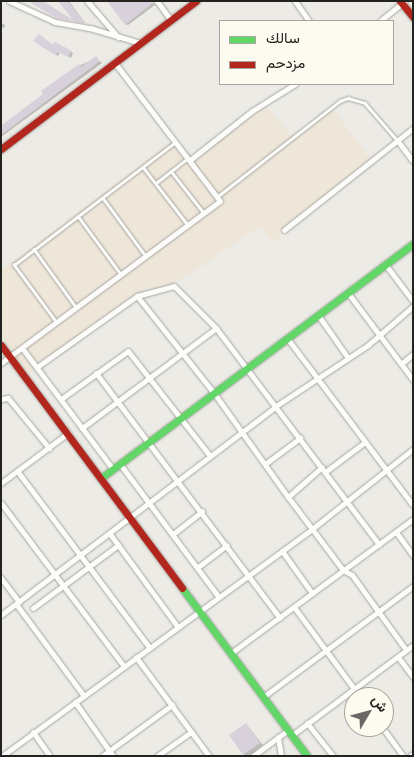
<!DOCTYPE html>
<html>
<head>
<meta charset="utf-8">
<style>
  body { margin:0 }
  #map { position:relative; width:414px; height:757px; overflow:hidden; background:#ecebe6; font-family:Ubuntu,Vazirmatn,sans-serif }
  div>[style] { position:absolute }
  .commercial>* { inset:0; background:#eee6d9 }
  .shadow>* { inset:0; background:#0003 }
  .building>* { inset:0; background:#d8d0da }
  .roads { filter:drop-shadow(0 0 1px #a7a6a2) drop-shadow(0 0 1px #a7a6a2) }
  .lane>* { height:2.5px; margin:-1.25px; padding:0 1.25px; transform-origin:1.25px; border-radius:1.25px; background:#fcfcfb }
  .street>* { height:5px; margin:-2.5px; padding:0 2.5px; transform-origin:2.5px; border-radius:2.5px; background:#fcfcfb }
  .fast>* { height:7px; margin:-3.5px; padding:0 3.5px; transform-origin:3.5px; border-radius:3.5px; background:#63d668 }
  .jam>* { height:7px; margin:-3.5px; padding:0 3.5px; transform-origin:3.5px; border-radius:3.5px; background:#b3261e }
  span { translate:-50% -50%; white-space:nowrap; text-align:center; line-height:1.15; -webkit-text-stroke:4.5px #fdfbf0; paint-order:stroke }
  .frame { position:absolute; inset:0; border:2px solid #23221f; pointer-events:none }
  .legend { position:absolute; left:219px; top:20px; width:175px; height:65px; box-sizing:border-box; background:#fdfbf0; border:1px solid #a6a49c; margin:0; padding:6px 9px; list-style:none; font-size:15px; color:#23221f }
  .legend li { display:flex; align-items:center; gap:10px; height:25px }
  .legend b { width:25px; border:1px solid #a6a49c }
  .north { position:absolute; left:344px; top:687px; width:50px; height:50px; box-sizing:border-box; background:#fdfbf0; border:1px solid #a6a49c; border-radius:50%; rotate:53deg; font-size:14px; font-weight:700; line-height:20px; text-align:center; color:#23221f }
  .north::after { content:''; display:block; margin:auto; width:18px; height:22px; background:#696865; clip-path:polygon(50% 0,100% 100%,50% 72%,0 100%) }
</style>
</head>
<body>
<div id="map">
  <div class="commercial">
    <div style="clip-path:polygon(266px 105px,292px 136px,332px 108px,375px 164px,273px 242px,259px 227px,195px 271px,155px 293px,149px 286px,29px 373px,1px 336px,1px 270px,172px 141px,189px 162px)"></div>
  </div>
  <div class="shadow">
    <div style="clip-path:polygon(60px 1px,69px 1px,85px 23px,75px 21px)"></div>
    <div style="clip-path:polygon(152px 1px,155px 5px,128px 25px,125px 24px)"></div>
    <div style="clip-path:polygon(1px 23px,5px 25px,4px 28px,1px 27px)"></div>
    <div style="clip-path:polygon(35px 41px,54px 47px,55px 43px,73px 53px,71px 58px,60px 52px,58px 56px)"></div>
    <div style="clip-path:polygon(96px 58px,102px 63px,1px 137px,1px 128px,79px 66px)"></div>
    <div style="clip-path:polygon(246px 724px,263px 745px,249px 756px,244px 755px)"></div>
  </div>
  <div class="building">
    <div style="clip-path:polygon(28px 1px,43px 1px,73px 20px,58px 1px,68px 1px,85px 23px,56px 18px)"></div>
    <div style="clip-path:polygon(107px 1px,153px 1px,153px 3px,125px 25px)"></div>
    <div style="clip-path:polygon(39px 34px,53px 45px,55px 42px,72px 51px,68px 57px,58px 52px,55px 55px,33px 41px)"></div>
    <div style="clip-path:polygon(96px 56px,100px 61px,1px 135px,1px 126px,43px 94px,41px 91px,79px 64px,81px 67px)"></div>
    <div style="clip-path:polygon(246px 723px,260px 743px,243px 755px,229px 735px)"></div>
  </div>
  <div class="roads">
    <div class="lane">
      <div style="left:143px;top:167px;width:73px;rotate:52.2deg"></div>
      <div style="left:171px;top:171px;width:53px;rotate:51.8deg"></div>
      <div style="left:156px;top:183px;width:39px;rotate:-38deg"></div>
      <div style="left:218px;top:196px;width:155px;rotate:-37.9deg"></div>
      <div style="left:340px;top:101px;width:9px;rotate:-21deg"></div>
      <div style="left:348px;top:98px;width:18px;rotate:16deg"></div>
      <div style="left:365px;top:103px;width:49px;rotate:49.1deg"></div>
      <div style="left:103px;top:198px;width:71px;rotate:53.6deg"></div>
      <div style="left:78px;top:216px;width:71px;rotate:53.6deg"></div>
      <div style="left:34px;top:249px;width:72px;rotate:54.1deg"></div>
      <div style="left:56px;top:322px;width:71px;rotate:-126.4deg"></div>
      <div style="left:14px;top:265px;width:201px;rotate:-37.3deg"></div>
    </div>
    <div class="street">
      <div style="left:9px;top:1px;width:51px;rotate:24.5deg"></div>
      <div style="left:55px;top:22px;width:36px;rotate:10deg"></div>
      <div style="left:90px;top:28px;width:52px;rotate:16.7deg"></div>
      <div style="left:87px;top:1px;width:48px;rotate:49.3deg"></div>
      <div style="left:157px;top:1px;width:24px;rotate:54deg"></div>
      <div style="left:295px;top:1px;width:24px;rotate:55deg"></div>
      <div style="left:380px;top:21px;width:32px;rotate:-39deg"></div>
      <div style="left:397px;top:140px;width:26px;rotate:53deg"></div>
      <div style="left:190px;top:160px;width:79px;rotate:-38.3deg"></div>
      <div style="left:252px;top:111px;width:51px;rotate:-32.1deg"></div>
      <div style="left:284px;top:230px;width:164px;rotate:-38.3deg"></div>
      <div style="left:385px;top:264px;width:46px;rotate:52.9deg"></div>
      <div style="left:348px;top:293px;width:109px;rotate:53.2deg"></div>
      <div style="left:137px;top:296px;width:124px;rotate:51.6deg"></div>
      <div style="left:214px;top:393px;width:128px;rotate:54.6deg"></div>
      <div style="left:288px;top:497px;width:91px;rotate:53deg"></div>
      <div style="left:343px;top:570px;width:10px;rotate:29deg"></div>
      <div style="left:352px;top:575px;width:92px;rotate:54.2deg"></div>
      <div style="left:318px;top:315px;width:52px;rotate:55.1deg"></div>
      <div style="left:287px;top:338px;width:209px;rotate:53deg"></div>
      <div style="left:22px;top:348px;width:151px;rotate:53.1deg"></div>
      <div style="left:1px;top:363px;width:272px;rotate:-36.5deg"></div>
      <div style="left:220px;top:201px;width:173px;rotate:-127.3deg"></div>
      <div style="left:401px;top:364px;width:16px;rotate:-40deg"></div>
      <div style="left:37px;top:367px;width:123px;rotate:-35.4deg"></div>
      <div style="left:137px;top:296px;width:38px;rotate:-15deg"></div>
      <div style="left:174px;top:286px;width:59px;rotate:45deg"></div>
      <div style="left:216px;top:328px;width:271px;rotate:53deg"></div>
      <div style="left:96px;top:373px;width:306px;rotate:53.1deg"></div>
      <div style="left:1px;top:399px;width:7px;rotate:-8deg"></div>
      <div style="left:8px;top:398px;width:65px;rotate:50.6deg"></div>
      <div style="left:61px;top:399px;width:82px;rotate:-35.6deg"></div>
      <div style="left:128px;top:351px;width:133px;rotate:52deg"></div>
      <div style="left:82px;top:428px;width:167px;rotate:-36.7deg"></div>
      <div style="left:120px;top:464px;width:164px;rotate:53.4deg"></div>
      <div style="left:265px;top:464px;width:44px;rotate:-36.6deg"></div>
      <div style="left:18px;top:472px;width:219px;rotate:53.2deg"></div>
      <div style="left:325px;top:472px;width:50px;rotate:-36.9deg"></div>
      <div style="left:1px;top:483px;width:84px;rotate:-36.7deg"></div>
      <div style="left:288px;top:497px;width:45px;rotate:-41.4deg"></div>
      <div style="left:1px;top:503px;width:204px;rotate:53deg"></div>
      <div style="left:396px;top:532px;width:29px;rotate:54deg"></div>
      <div style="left:110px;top:534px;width:114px;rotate:53.9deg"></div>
      <div style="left:173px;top:534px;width:37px;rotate:-38deg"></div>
      <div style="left:282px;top:551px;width:52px;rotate:54.5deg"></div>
      <div style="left:198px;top:567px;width:36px;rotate:-37deg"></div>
      <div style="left:1px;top:578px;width:30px;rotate:53deg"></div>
      <div style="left:16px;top:604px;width:114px;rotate:53.5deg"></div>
      <div style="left:294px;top:607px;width:112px;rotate:53.7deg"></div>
      <div style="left:33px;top:608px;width:106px;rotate:-36.5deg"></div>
      <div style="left:1px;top:615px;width:345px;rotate:-37.2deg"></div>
      <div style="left:276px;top:406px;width:110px;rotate:-33.5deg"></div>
      <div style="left:368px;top:345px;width:60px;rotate:-40.9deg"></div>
      <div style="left:231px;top:653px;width:226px;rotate:-36.4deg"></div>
      <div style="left:136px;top:657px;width:123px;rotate:53.6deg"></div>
      <div style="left:398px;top:657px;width:25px;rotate:53deg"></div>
      <div style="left:263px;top:697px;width:187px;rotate:-36.5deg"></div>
      <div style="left:75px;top:702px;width:66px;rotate:54.9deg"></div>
      <div style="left:307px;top:723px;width:42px;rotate:51.8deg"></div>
      <div style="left:382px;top:727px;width:36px;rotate:54deg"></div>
      <div style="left:33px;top:732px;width:29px;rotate:55deg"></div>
      <div style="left:292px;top:735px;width:151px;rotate:-36.6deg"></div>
      <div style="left:278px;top:737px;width:19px;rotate:81deg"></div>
      <div style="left:2px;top:756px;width:384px;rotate:-36.2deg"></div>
      <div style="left:312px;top:529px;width:129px;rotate:-38.4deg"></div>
      <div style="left:102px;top:756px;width:87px;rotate:-36.1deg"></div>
      <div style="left:157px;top:756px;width:42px;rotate:-35.2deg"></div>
      <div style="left:253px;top:756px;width:44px;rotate:-36.6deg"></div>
      <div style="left:410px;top:756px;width:4px;rotate:-34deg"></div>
    </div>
    <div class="fast">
      <div style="left:101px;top:478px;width:390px;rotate:-36.9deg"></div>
      <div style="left:182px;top:588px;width:209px;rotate:53.3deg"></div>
    </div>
    <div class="jam">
      <div style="left:400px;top:1px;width:21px;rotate:51deg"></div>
      <div style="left:1px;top:149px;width:245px;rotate:-37.2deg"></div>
      <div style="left:1px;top:345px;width:303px;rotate:53.3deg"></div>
    </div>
  </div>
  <div class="frame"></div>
  <ul class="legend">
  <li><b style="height:6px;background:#63d668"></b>سالك</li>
  <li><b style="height:6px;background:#b3261e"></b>مزدحم</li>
  </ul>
  <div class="north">ش</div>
</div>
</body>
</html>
